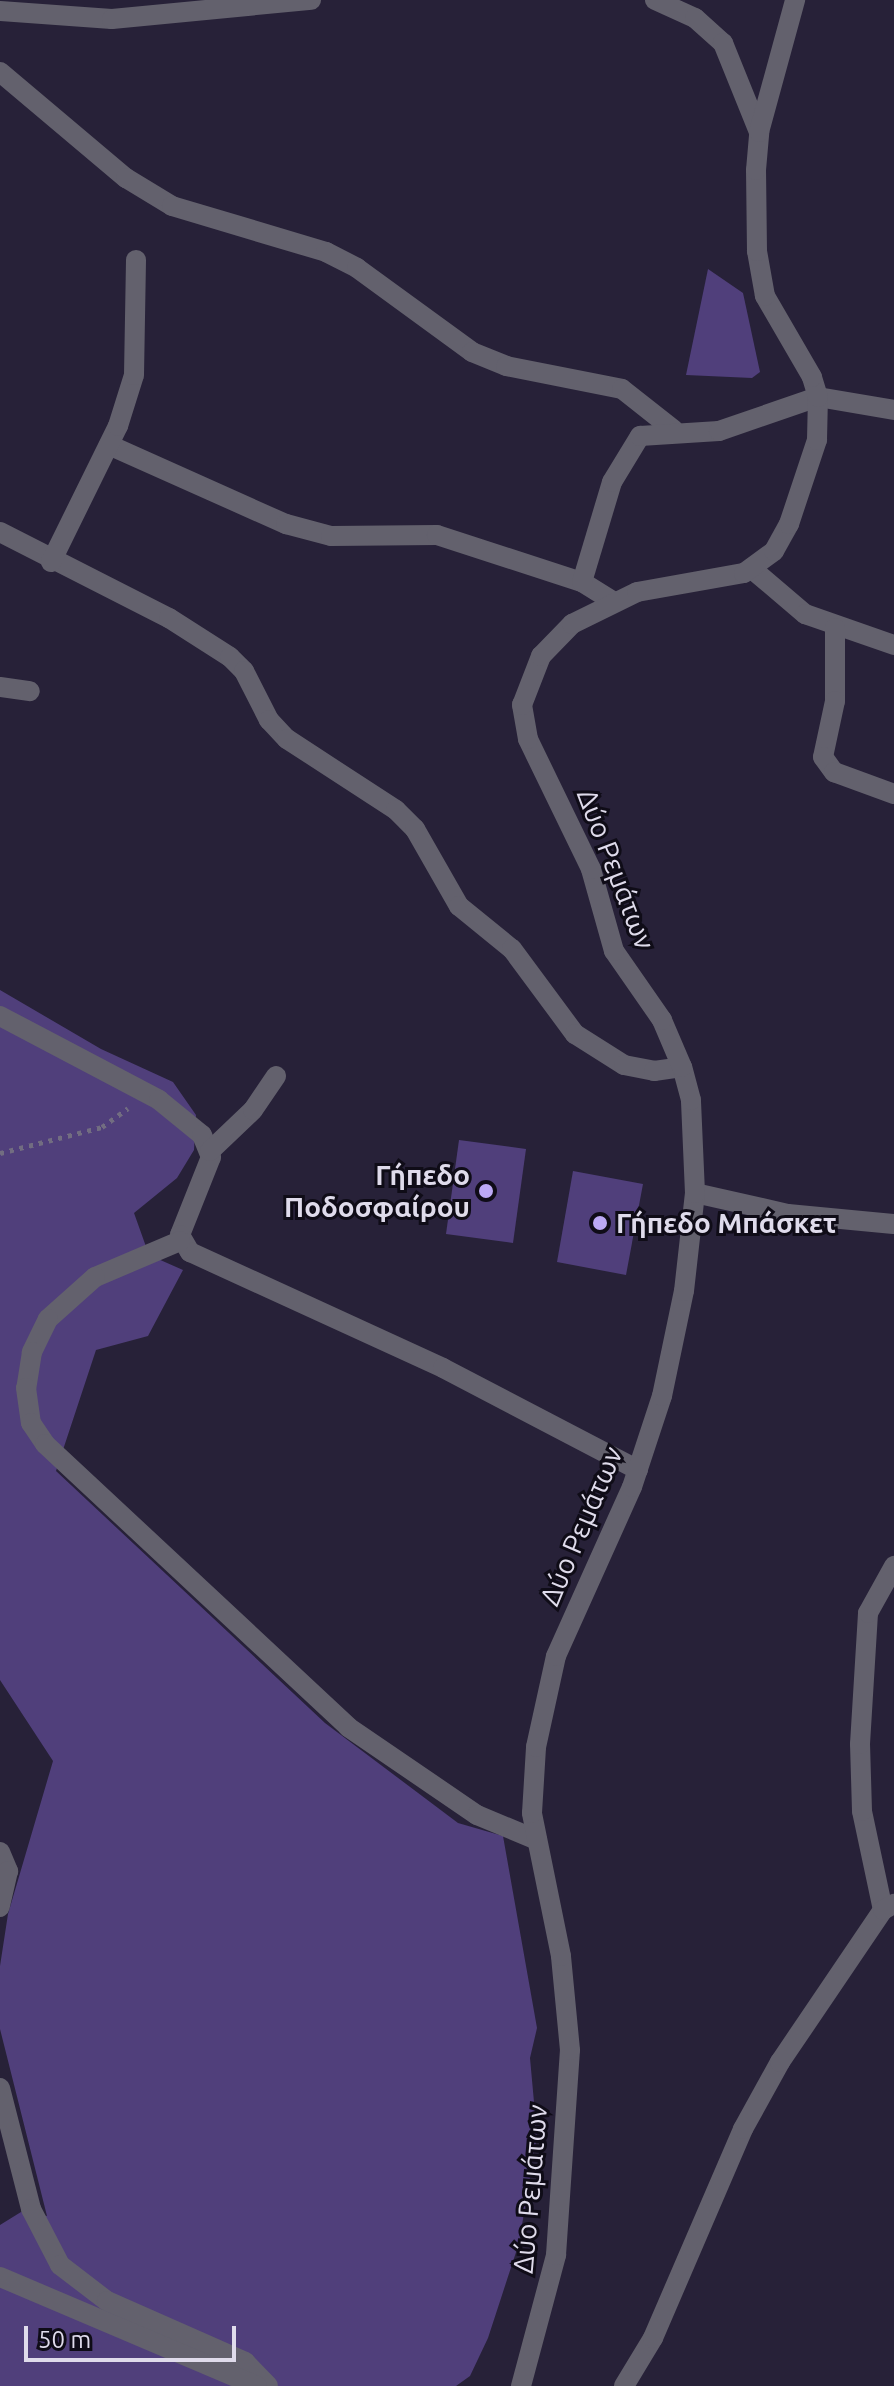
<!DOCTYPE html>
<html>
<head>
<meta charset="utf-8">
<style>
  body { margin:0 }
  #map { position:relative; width:894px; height:2386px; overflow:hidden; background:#272138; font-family:Ubuntu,sans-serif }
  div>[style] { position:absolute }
  .green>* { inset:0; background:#503f7b }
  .path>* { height:5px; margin-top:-2.5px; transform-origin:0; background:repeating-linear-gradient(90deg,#726d81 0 4px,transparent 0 10px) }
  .minor>* { height:20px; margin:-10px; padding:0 10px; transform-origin:10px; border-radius:10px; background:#63616d }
  .dots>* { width:22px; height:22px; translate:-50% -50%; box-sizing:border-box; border:4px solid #0f0c17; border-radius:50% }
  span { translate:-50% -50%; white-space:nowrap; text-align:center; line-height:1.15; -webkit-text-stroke:6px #0f0c17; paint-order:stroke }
  .street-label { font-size:28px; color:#dfdbeb }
  .poi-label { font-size:28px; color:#dfdbeb; font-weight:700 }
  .right { translate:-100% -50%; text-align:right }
  .left { translate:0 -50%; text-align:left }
  .scale { position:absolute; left:24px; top:2326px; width:212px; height:36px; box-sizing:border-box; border:4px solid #dfdbeb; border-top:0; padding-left:10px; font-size:24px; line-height:28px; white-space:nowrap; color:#dfdbeb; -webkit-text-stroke:6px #0f0c17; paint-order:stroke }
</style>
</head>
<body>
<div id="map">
  <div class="green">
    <div style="clip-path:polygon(708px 269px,743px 293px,760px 372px,752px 378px,686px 375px)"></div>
    <div style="clip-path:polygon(0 990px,101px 1049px,173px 1082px,196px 1115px,194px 1150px,177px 1178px,134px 1213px,149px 1255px,183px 1270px,148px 1336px,96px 1350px,56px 1471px,325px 1723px,458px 1823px,503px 1836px,537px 2028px,530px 2058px,537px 2135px,519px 2243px,488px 2338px,470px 2376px,456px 2386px,0 2386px,0 2225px,21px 2212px,47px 2216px,0 2029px,0 1966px,8px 1914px,53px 1761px,0 1680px)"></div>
    <div style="clip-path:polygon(459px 1140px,526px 1149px,513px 1243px,446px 1234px)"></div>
    <div style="clip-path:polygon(573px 1171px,643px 1184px,626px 1275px,557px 1262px)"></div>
  </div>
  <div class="path">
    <div style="left:0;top:1153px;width:105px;rotate:-14.3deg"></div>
    <div style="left:102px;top:1127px;width:32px;rotate:-36deg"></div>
  </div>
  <div class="minor">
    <div style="left:655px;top:0;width:44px;rotate:24.2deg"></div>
    <div style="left:695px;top:18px;width:38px;rotate:42deg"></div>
    <div style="left:723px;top:43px;width:96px;rotate:68deg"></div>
    <div style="left:0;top:11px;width:112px;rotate:4.1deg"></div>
    <div style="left:112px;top:19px;width:200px;rotate:-5.5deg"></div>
    <div style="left:0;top:72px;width:165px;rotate:40.1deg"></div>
    <div style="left:126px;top:178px;width:54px;rotate:31.3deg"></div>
    <div style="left:172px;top:206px;width:161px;rotate:16.6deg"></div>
    <div style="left:326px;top:252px;width:35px;rotate:27deg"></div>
    <div style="left:357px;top:268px;width:142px;rotate:36.1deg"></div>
    <div style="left:472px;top:352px;width:37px;rotate:22deg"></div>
    <div style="left:506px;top:366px;width:118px;rotate:11.2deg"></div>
    <div style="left:622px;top:389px;width:66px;rotate:38.3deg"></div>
    <div style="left:109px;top:445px;width:194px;rotate:24.1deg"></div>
    <div style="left:286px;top:524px;width:47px;rotate:14.9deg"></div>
    <div style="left:331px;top:536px;width:106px;rotate:-0.5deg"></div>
    <div style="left:437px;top:535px;width:152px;rotate:18deg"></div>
    <div style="left:582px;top:582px;width:36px;rotate:32deg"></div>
    <div style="left:0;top:532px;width:190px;rotate:27deg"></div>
    <div style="left:169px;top:618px;width:72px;rotate:32.6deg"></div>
    <div style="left:230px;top:657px;width:20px;rotate:45deg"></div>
    <div style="left:244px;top:671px;width:55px;rotate:63deg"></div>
    <div style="left:269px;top:720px;width:26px;rotate:47deg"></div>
    <div style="left:287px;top:739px;width:130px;rotate:33.1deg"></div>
    <div style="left:396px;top:810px;width:27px;rotate:45deg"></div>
    <div style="left:415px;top:829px;width:89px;rotate:60.3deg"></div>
    <div style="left:459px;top:906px;width:68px;rotate:39.1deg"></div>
    <div style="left:512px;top:949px;width:106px;rotate:53.5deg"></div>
    <div style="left:575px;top:1034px;width:58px;rotate:32.3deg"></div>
    <div style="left:624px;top:1065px;width:31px;rotate:11deg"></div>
    <div style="left:654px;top:1071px;width:28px;rotate:-8deg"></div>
    <div style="left:51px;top:562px;width:152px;rotate:-63.8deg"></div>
    <div style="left:118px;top:426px;width:53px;rotate:-72.6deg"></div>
    <div style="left:134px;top:375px;width:115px;rotate:-89deg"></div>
    <div style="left:752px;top:569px;width:70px;rotate:40.3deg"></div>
    <div style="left:805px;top:614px;width:94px;rotate:19.2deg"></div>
    <div style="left:582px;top:582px;width:104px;rotate:-73.3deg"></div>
    <div style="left:612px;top:482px;width:54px;rotate:-58.7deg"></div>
    <div style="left:640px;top:436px;width:79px;rotate:-3.6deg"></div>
    <div style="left:719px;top:431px;width:105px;rotate:-19deg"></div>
    <div style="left:818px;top:397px;width:77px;rotate:9.7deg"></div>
    <div style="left:835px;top:628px;width:73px;rotate:90deg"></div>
    <div style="left:835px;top:701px;width:57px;rotate:102.1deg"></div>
    <div style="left:823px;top:757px;width:19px;rotate:54deg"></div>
    <div style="left:834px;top:772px;width:64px;rotate:20.1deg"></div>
    <div style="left:0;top:687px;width:30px;rotate:8deg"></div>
    <div style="left:0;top:1016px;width:180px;rotate:27.8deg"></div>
    <div style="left:159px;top:1100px;width:55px;rotate:39.1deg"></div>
    <div style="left:202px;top:1135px;width:24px;rotate:68deg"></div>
    <div style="left:211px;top:1157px;width:84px;rotate:111.7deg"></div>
    <div style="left:180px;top:1235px;width:20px;rotate:60deg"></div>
    <div style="left:190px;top:1252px;width:278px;rotate:24.6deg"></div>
    <div style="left:443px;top:1368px;width:220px;rotate:27.6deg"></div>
    <div style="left:210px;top:1151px;width:59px;rotate:-43.6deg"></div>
    <div style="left:253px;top:1110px;width:41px;rotate:-55.9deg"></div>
    <div style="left:695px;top:1193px;width:95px;rotate:12.7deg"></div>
    <div style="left:788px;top:1214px;width:106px;rotate:5.4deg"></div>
    <div style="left:180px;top:1241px;width:92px;rotate:157deg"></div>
    <div style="left:95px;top:1277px;width:63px;rotate:138.2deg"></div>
    <div style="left:48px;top:1319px;width:37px;rotate:116deg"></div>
    <div style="left:32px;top:1352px;width:36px;rotate:99deg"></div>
    <div style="left:26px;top:1388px;width:35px;rotate:82deg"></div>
    <div style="left:31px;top:1423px;width:25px;rotate:56deg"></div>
    <div style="left:45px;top:1444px;width:415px;rotate:43deg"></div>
    <div style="left:348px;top:1727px;width:156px;rotate:34.3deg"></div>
    <div style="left:477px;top:1815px;width:65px;rotate:22.6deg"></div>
    <div style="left:0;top:1852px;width:21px;rotate:67deg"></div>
    <div style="left:8px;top:1871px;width:37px;rotate:103deg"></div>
    <div style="left:883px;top:1910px;width:101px;rotate:-102deg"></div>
    <div style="left:862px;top:1811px;width:67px;rotate:-91.7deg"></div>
    <div style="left:860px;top:1744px;width:131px;rotate:-86.5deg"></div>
    <div style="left:868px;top:1613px;width:54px;rotate:-61deg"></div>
    <div style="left:0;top:2088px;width:125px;rotate:75.6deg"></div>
    <div style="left:31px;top:2209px;width:63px;rotate:62.6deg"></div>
    <div style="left:60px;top:2265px;width:59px;rotate:37.5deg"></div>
    <div style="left:107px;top:2301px;width:151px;rotate:23.8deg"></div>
    <div style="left:245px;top:2362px;width:33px;rotate:46deg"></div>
    <div style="left:0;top:2277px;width:279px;rotate:23deg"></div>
    <div style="left:521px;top:2386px;width:136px;rotate:-75deg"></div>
    <div style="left:556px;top:2255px;width:205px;rotate:-86.1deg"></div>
    <div style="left:570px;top:2050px;width:94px;rotate:-95.5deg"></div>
    <div style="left:561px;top:1956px;width:146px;rotate:-101.5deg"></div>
    <div style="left:532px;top:1813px;width:66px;rotate:-86.5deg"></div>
    <div style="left:536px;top:1747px;width:93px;rotate:-77.6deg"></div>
    <div style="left:556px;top:1656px;width:185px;rotate:-65.8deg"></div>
    <div style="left:632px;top:1487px;width:96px;rotate:-71.8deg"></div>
    <div style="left:662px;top:1396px;width:107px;rotate:-78.2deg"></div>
    <div style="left:684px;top:1291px;width:99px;rotate:-83.6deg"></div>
    <div style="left:695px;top:1193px;width:93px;rotate:-92.5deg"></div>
    <div style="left:691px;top:1100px;width:34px;rotate:-105deg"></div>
    <div style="left:682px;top:1067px;width:51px;rotate:-113.1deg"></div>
    <div style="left:662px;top:1020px;width:84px;rotate:-124.8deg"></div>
    <div style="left:614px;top:951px;width:85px;rotate:-105.7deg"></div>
    <div style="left:591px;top:869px;width:144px;rotate:-115.9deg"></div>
    <div style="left:528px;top:739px;width:35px;rotate:-100deg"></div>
    <div style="left:522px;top:705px;width:53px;rotate:-68.8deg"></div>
    <div style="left:541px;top:656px;width:45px;rotate:-45.9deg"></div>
    <div style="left:572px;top:624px;width:72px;rotate:-26.2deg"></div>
    <div style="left:637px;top:592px;width:109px;rotate:-10.1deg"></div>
    <div style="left:744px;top:573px;width:37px;rotate:-36deg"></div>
    <div style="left:774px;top:551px;width:31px;rotate:-61deg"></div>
    <div style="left:789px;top:524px;width:89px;rotate:-71.6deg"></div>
    <div style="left:817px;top:440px;width:43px;rotate:-88.7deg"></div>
    <div style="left:818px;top:397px;width:21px;rotate:-107deg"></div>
    <div style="left:812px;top:377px;width:94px;rotate:-120.1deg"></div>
    <div style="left:765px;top:296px;width:46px;rotate:-100.1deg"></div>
    <div style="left:757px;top:251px;width:81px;rotate:-90.7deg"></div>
    <div style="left:756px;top:170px;width:38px;rotate:-85deg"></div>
    <div style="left:759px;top:132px;width:137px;rotate:-74.7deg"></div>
    <div style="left:624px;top:2386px;width:56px;rotate:-58.9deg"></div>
    <div style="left:653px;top:2338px;width:228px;rotate:-66.7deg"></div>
    <div style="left:743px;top:2129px;width:77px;rotate:-61.1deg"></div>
    <div style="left:780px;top:2062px;width:184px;rotate:-55.9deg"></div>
    <div style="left:883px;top:1910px;width:13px;rotate:-29deg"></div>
  </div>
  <div class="dots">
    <div style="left:486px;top:1191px;background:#bca9f5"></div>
    <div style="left:600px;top:1223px;background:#bca9f5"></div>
  </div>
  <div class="street-label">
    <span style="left:616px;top:869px;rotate:69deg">Δύο Ρεμάτων</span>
    <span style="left:581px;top:1526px;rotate:-67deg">Δύο Ρεμάτων</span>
    <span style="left:530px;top:2189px;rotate:-85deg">Δύο Ρεμάτων</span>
  </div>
  <div class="poi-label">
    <span class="right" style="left:470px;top:1191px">Γήπεδο<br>Ποδοσφαίρου</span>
    <span class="left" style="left:616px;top:1223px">Γήπεδο Μπάσκετ</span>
  </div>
  <div class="scale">50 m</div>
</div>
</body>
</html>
